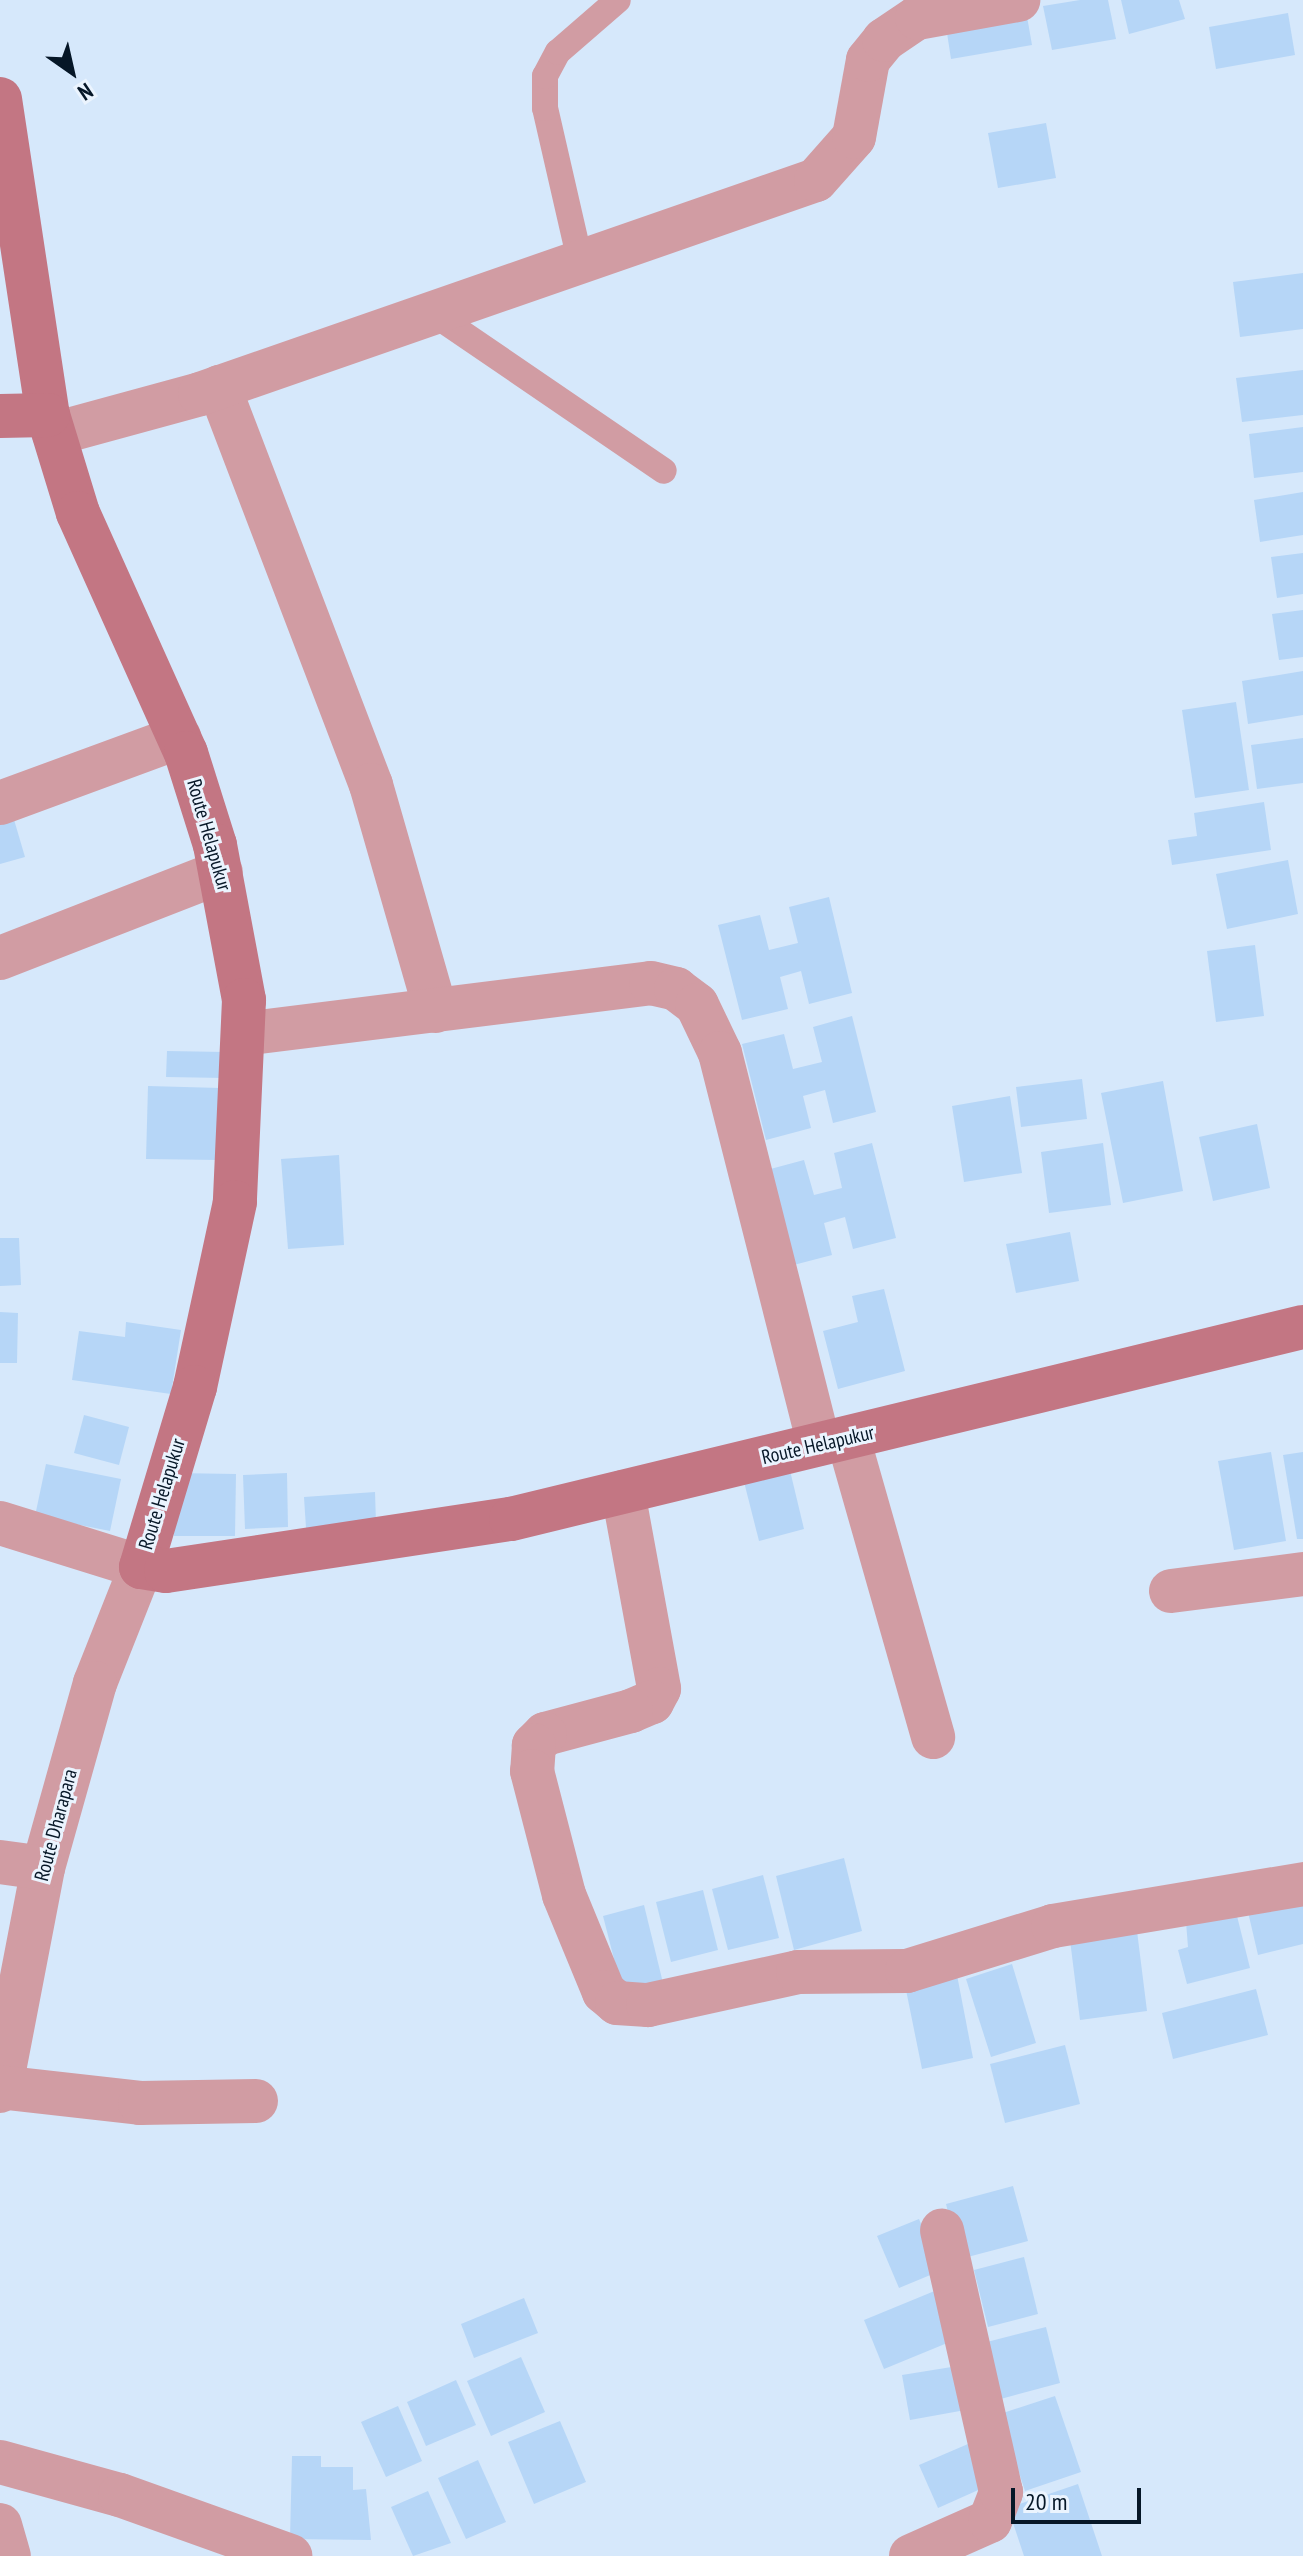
<!DOCTYPE html>
<html>
<head>
<meta charset="utf-8">
<style>
  body { margin:0 }
  #map { position:relative; width:1303px; height:2556px; overflow:hidden; background:#d6e8fb; font-family:"PT Sans Narrow",sans-serif }
  div>[style] { position:absolute }
  .building>* { inset:0; background:#b6d6f7 }
  .lane>* { height:26px; margin:-13px; padding:0 13px; transform-origin:13px; border-radius:13px; background:#d19ca3 }
  .street>* { height:44px; margin:-22px; padding:0 22px; transform-origin:22px; border-radius:22px; background:#d19ca3 }
  .secondary>* { height:44px; margin:-22px; padding:0 22px; transform-origin:22px; border-radius:22px; background:#c37683 }
  span { translate:-50% -50%; white-space:nowrap; text-align:center; line-height:1.15; -webkit-text-stroke:6px #ebf4fe; paint-order:stroke }
  .street-label { font-size:20px; color:#061727 }
  .north { position:absolute; left:32px; top:32px; width:80px; height:80px; -webkit-text-stroke:6px #ebf4fe; paint-order:stroke; rotate:146deg; font-size:22px; font-weight:700; line-height:32px; text-align:center; color:#061727 }
  .north::after { content:''; display:block; margin:auto; width:28px; height:36px; background:#061727; clip-path:polygon(50% 0,100% 100%,50% 72%,0 100%) }
  .scale { position:absolute; left:1011px; top:2488px; width:130px; height:36px; box-sizing:border-box; border:4px solid #061727; border-top:0; padding-left:10px; font-size:24px; line-height:28px; white-space:nowrap; color:#061727; -webkit-text-stroke:6px #ebf4fe; paint-order:stroke }
</style>
</head>
<body>
<div id="map">
  <div class="building">
    <div style="clip-path:polygon(1080px 0,1108px 0,1116px 39px,1052px 50px,1043px 6px)"></div>
    <div style="clip-path:polygon(1121px 0,1179px 0,1185px 19px,1129px 34px)"></div>
    <div style="clip-path:polygon(1025px 5px,1032px 45px,951px 59px,945px 20px)"></div>
    <div style="clip-path:polygon(1288px 13px,1295px 55px,1216px 69px,1209px 27px)"></div>
    <div style="clip-path:polygon(1046px 123px,1056px 178px,998px 188px,988px 133px)"></div>
    <div style="clip-path:polygon(1303px 273px,1303px 329px,1240px 337px,1233px 282px)"></div>
    <div style="clip-path:polygon(1303px 370px,1303px 415px,1242px 422px,1236px 378px)"></div>
    <div style="clip-path:polygon(1303px 427px,1303px 472px,1254px 478px,1249px 434px)"></div>
    <div style="clip-path:polygon(1303px 492px,1303px 535px,1260px 542px,1254px 500px)"></div>
    <div style="clip-path:polygon(1303px 553px,1303px 594px,1277px 598px,1271px 557px)"></div>
    <div style="clip-path:polygon(1303px 610px,1303px 657px,1279px 660px,1272px 614px)"></div>
    <div style="clip-path:polygon(1303px 671px,1303px 715px,1248px 724px,1242px 681px)"></div>
    <div style="clip-path:polygon(1236px 702px,1249px 790px,1195px 798px,1182px 710px)"></div>
    <div style="clip-path:polygon(1303px 738px,1303px 783px,1257px 789px,1251px 745px)"></div>
    <div style="clip-path:polygon(1264px 802px,1271px 850px,1172px 865px,1168px 840px,1197px 836px,1194px 813px)"></div>
    <div style="clip-path:polygon(10px 806px,25px 857px,0 864px,0 809px)"></div>
    <div style="clip-path:polygon(1288px 860px,1298px 914px,1227px 929px,1216px 874px)"></div>
    <div style="clip-path:polygon(829px 897px,852px 993px,809px 1004px,801px 971px,780px 977px,788px 1009px,742px 1020px,718px 925px,760px 915px,769px 950px,798px 943px,789px 907px)"></div>
    <div style="clip-path:polygon(1255px 945px,1264px 1016px,1216px 1022px,1207px 951px)"></div>
    <div style="clip-path:polygon(852px 1016px,876px 1112px,833px 1123px,825px 1090px,803px 1096px,811px 1128px,766px 1140px,742px 1044px,784px 1034px,793px 1069px,822px 1062px,813px 1027px)"></div>
    <div style="clip-path:polygon(167px 1051px,225px 1052px,225px 1078px,166px 1077px)"></div>
    <div style="clip-path:polygon(1082px 1079px,1087px 1119px,1021px 1127px,1016px 1087px)"></div>
    <div style="clip-path:polygon(1163px 1081px,1183px 1191px,1123px 1203px,1101px 1093px)"></div>
    <div style="clip-path:polygon(148px 1086px,220px 1088px,218px 1160px,146px 1159px)"></div>
    <div style="clip-path:polygon(1010px 1096px,1022px 1173px,964px 1182px,952px 1106px)"></div>
    <div style="clip-path:polygon(1257px 1124px,1270px 1188px,1213px 1201px,1199px 1137px)"></div>
    <div style="clip-path:polygon(872px 1143px,896px 1238px,853px 1249px,845px 1217px,824px 1223px,832px 1255px,786px 1267px,763px 1171px,804px 1160px,814px 1195px,842px 1188px,834px 1153px)"></div>
    <div style="clip-path:polygon(1103px 1143px,1111px 1205px,1049px 1213px,1041px 1152px)"></div>
    <div style="clip-path:polygon(339px 1155px,344px 1245px,288px 1249px,281px 1159px)"></div>
    <div style="clip-path:polygon(1070px 1232px,1079px 1281px,1016px 1293px,1006px 1244px)"></div>
    <div style="clip-path:polygon(0 1238px,19px 1238px,21px 1285px,0 1286px)"></div>
    <div style="clip-path:polygon(884px 1289px,905px 1371px,838px 1389px,823px 1331px,858px 1322px,852px 1296px)"></div>
    <div style="clip-path:polygon(0 1312px,18px 1313px,17px 1363px,0 1363px)"></div>
    <div style="clip-path:polygon(126px 1322px,181px 1330px,171px 1394px,72px 1380px,79px 1331px,125px 1337px)"></div>
    <div style="clip-path:polygon(84px 1415px,129px 1427px,119px 1465px,74px 1453px)"></div>
    <div style="clip-path:polygon(1271px 1452px,1286px 1541px,1234px 1550px,1218px 1461px)"></div>
    <div style="clip-path:polygon(1303px 1452px,1303px 1539px,1297px 1539px,1283px 1455px)"></div>
    <div style="clip-path:polygon(787px 1458px,804px 1529px,759px 1541px,741px 1470px)"></div>
    <div style="clip-path:polygon(46px 1464px,121px 1479px,110px 1531px,35px 1516px)"></div>
    <div style="clip-path:polygon(175px 1473px,236px 1474px,235px 1536px,174px 1536px)"></div>
    <div style="clip-path:polygon(287px 1473px,288px 1527px,245px 1529px,243px 1475px)"></div>
    <div style="clip-path:polygon(375px 1492px,376px 1523px,306px 1528px,304px 1497px)"></div>
    <div style="clip-path:polygon(844px 1858px,862px 1931px,794px 1950px,776px 1876px)"></div>
    <div style="clip-path:polygon(763px 1875px,779px 1938px,728px 1950px,712px 1889px)"></div>
    <div style="clip-path:polygon(703px 1890px,718px 1950px,671px 1962px,656px 1902px)"></div>
    <div style="clip-path:polygon(1303px 1898px,1303px 1944px,1258px 1955px,1248px 1912px)"></div>
    <div style="clip-path:polygon(1233px 1900px,1250px 1968px,1187px 1984px,1178px 1950px,1188px 1947px,1186px 1922px)"></div>
    <div style="clip-path:polygon(644px 1905px,663px 1983px,623px 1994px,603px 1916px)"></div>
    <div style="clip-path:polygon(1136px 1923px,1147px 2011px,1080px 2020px,1069px 1932px)"></div>
    <div style="clip-path:polygon(1012px 1964px,1036px 2043px,991px 2057px,966px 1979px)"></div>
    <div style="clip-path:polygon(957px 1975px,973px 2058px,922px 2069px,905px 1985px)"></div>
    <div style="clip-path:polygon(1256px 1989px,1268px 2035px,1173px 2059px,1162px 2013px)"></div>
    <div style="clip-path:polygon(1065px 2045px,1080px 2104px,1005px 2123px,990px 2064px)"></div>
    <div style="clip-path:polygon(1013px 2186px,1028px 2241px,960px 2259px,946px 2204px)"></div>
    <div style="clip-path:polygon(919px 2219px,940px 2271px,899px 2288px,877px 2236px)"></div>
    <div style="clip-path:polygon(1024px 2257px,1038px 2314px,988px 2327px,974px 2270px)"></div>
    <div style="clip-path:polygon(937px 2290px,957px 2339px,884px 2369px,864px 2320px)"></div>
    <div style="clip-path:polygon(524px 2298px,538px 2333px,474px 2358px,461px 2324px)"></div>
    <div style="clip-path:polygon(1046px 2327px,1060px 2383px,997px 2400px,983px 2343px)"></div>
    <div style="clip-path:polygon(521px 2357px,545px 2412px,491px 2436px,467px 2381px)"></div>
    <div style="clip-path:polygon(964px 2365px,971px 2409px,910px 2420px,902px 2375px)"></div>
    <div style="clip-path:polygon(456px 2380px,476px 2425px,426px 2446px,407px 2402px)"></div>
    <div style="clip-path:polygon(1055px 2396px,1081px 2472px,1025px 2491px,1000px 2414px)"></div>
    <div style="clip-path:polygon(398px 2406px,422px 2461px,386px 2477px,361px 2422px)"></div>
    <div style="clip-path:polygon(560px 2421px,586px 2482px,534px 2504px,508px 2442px)"></div>
    <div style="clip-path:polygon(975px 2441px,994px 2483px,938px 2508px,919px 2465px)"></div>
    <div style="clip-path:polygon(292px 2456px,321px 2456px,321px 2467px,353px 2467px,353px 2490px,366px 2489px,371px 2540px,290px 2539px)"></div>
    <div style="clip-path:polygon(478px 2460px,506px 2522px,466px 2539px,438px 2478px)"></div>
    <div style="clip-path:polygon(1078px 2484px,1102px 2556px,1024px 2556px,1008px 2508px)"></div>
    <div style="clip-path:polygon(428px 2491px,451px 2543px,413px 2556px,391px 2507px)"></div>
  </div>
  <div class="lane">
    <div style="left:581px;top:265px;width:161px;rotate:-102.9deg"></div>
    <div style="left:545px;top:108px;width:32px;rotate:-90deg"></div>
    <div style="left:545px;top:76px;width:27px;rotate:-62deg"></div>
    <div style="left:558px;top:52px;width:79px;rotate:-40.9deg"></div>
    <div style="left:434px;top:314px;width:278px;rotate:34.3deg"></div>
  </div>
  <div class="street">
    <div style="left:219px;top:387px;width:426px;rotate:69.1deg"></div>
    <div style="left:371px;top:785px;width:235px;rotate:74deg"></div>
    <div style="left:54px;top:434px;width:151px;rotate:-15.3deg"></div>
    <div style="left:200px;top:394px;width:652px;rotate:-19.16deg"></div>
    <div style="left:816px;top:180px;width:57px;rotate:-48.5deg"></div>
    <div style="left:854px;top:137px;width:78px;rotate:-79.7deg"></div>
    <div style="left:868px;top:60px;width:26px;rotate:-51deg"></div>
    <div style="left:884px;top:40px;width:40px;rotate:-34deg"></div>
    <div style="left:917px;top:18px;width:103px;rotate:-10.1deg"></div>
    <div style="left:0;top:803px;width:191px;rotate:-20.2deg"></div>
    <div style="left:0;top:958px;width:237px;rotate:-21.3deg"></div>
    <div style="left:243px;top:1034px;width:411px;rotate:-7.1deg"></div>
    <div style="left:651px;top:983px;width:26px;rotate:13deg"></div>
    <div style="left:676px;top:989px;width:26px;rotate:37deg"></div>
    <div style="left:697px;top:1005px;width:53px;rotate:64.4deg"></div>
    <div style="left:720px;top:1053px;width:403px;rotate:75.8deg"></div>
    <div style="left:848px;top:1438px;width:311px;rotate:74.1deg"></div>
    <div style="left:623px;top:1492px;width:200px;rotate:79.6deg"></div>
    <div style="left:659px;top:1689px;width:15px;rotate:118deg"></div>
    <div style="left:652px;top:1702px;width:23px;rotate:157deg"></div>
    <div style="left:631px;top:1711px;width:89px;rotate:165deg"></div>
    <div style="left:545px;top:1734px;width:16px;rotate:135deg"></div>
    <div style="left:534px;top:1745px;width:26px;rotate:94deg"></div>
    <div style="left:532px;top:1771px;width:128px;rotate:75.5deg"></div>
    <div style="left:564px;top:1895px;width:105px;rotate:67.6deg"></div>
    <div style="left:604px;top:1992px;width:17px;rotate:40deg"></div>
    <div style="left:617px;top:2003px;width:31px;rotate:4deg"></div>
    <div style="left:648px;top:2005px;width:154px;rotate:-12.4deg"></div>
    <div style="left:798px;top:1972px;width:109px;rotate:-0.5deg"></div>
    <div style="left:907px;top:1971px;width:153px;rotate:-17.1deg"></div>
    <div style="left:1053px;top:1926px;width:254px;rotate:-9.5deg"></div>
    <div style="left:0;top:1523px;width:148px;rotate:17.3deg"></div>
    <div style="left:141px;top:1567px;width:125px;rotate:111.6deg"></div>
    <div style="left:95px;top:1683px;width:192px;rotate:105.7deg"></div>
    <div style="left:43px;top:1868px;width:227px;rotate:100.9deg"></div>
    <div style="left:1171px;top:1591px;width:133px;rotate:-7.3deg"></div>
    <div style="left:0;top:1862px;width:43px;rotate:7.9deg"></div>
    <div style="left:0;top:2087px;width:141px;rotate:6.5deg"></div>
    <div style="left:140px;top:2103px;width:116px;rotate:-1deg"></div>
    <div style="left:0;top:2462px;width:124px;rotate:15.4deg"></div>
    <div style="left:120px;top:2495px;width:181px;rotate:19.7deg"></div>
    <div style="left:0;top:2525px;width:32px;rotate:74deg"></div>
    <div style="left:911px;top:2556px;width:86px;rotate:-23.9deg"></div>
    <div style="left:990px;top:2521px;width:31px;rotate:-69deg"></div>
    <div style="left:1001px;top:2492px;width:268px;rotate:-102.7deg"></div>
  </div>
  <div class="secondary">
    <div style="left:0;top:99px;width:320px;rotate:81.4deg"></div>
    <div style="left:48px;top:415px;width:102px;rotate:73deg"></div>
    <div style="left:78px;top:513px;width:263px;rotate:65.8deg"></div>
    <div style="left:186px;top:753px;width:96px;rotate:72.5deg"></div>
    <div style="left:215px;top:845px;width:158px;rotate:79.4deg"></div>
    <div style="left:244px;top:1000px;width:202px;rotate:92.6deg"></div>
    <div style="left:235px;top:1202px;width:189px;rotate:102.2deg"></div>
    <div style="left:195px;top:1387px;width:188px;rotate:106.7deg"></div>
    <div style="left:141px;top:1567px;width:25px;rotate:9deg"></div>
    <div style="left:166px;top:1571px;width:349px;rotate:-8.6deg"></div>
    <div style="left:511px;top:1519px;width:815px;rotate:-13.63deg"></div>
    <div style="left:0;top:416px;width:48px;rotate:-1.2deg"></div>
  </div>
  <div class="street-label">
    <span style="left:209px;top:835px;rotate:74deg">Route Helapukur</span>
    <span style="left:818px;top:1445px;rotate:-13deg">Route Helapukur</span>
    <span style="left:162px;top:1494px;rotate:-73deg">Route Helapukur</span>
    <span style="left:56px;top:1825px;rotate:-75deg">Route Dharapara</span>
  </div>
  <div class="north">N</div>
  <div class="scale">20 m</div>
</div>
</body>
</html>
